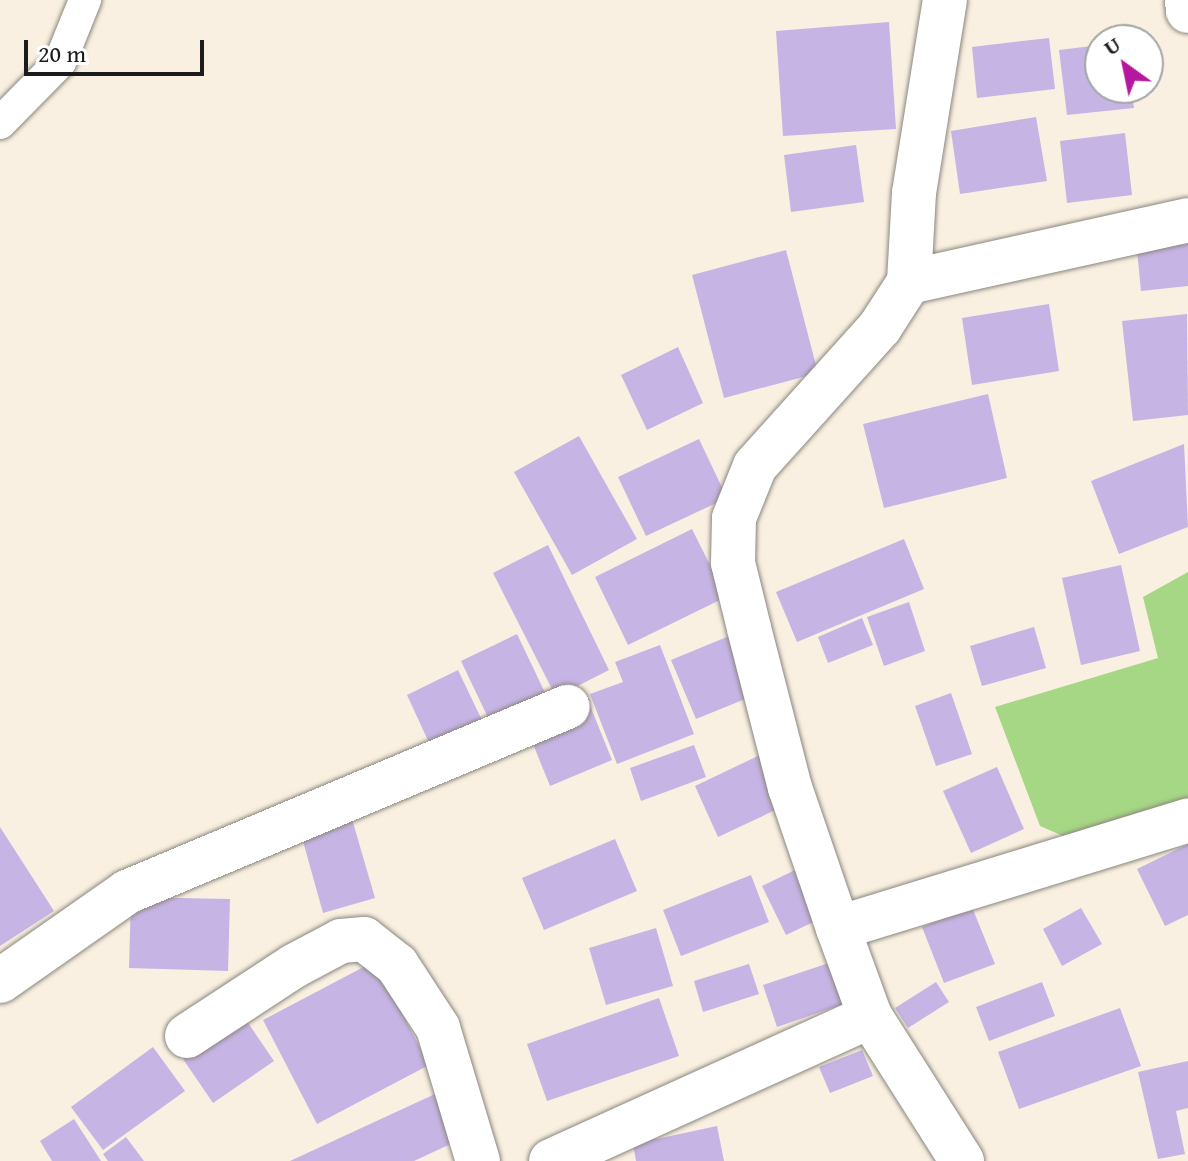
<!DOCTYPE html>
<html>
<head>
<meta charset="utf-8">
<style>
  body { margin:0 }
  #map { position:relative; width:1188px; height:1161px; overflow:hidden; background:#f9f0e1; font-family:"Gentium Book Plus",serif }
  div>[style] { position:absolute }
  .green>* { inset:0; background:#a6d785 }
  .building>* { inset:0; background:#c6b4e5 }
  .roads { filter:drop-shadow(0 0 2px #8a867e) drop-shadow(0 0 2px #8a867e) }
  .service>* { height:32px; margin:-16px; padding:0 16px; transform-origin:16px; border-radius:16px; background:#fff }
  .minor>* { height:44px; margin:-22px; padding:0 22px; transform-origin:22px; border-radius:22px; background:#fff }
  span { translate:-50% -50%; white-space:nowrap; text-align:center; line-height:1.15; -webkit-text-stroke:8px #fff; paint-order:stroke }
  .north { position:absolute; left:1084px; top:24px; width:80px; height:80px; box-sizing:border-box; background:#fff; border:2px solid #a4a4a4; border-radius:50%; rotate:327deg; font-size:22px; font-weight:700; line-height:32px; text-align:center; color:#1c1c1c }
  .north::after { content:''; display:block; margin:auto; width:28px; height:36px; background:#b5179e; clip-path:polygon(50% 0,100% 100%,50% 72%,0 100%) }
  .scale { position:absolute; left:24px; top:40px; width:180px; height:36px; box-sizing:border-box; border:4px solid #1c1c1c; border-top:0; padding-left:10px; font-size:24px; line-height:28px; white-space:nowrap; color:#1c1c1c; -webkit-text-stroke:6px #fff; paint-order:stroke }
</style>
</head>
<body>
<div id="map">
  <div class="green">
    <div style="clip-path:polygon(1188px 572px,1188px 829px,1070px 839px,1040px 826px,995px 707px,1158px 658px,1143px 597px)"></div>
  </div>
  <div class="building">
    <div style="clip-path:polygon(889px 22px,896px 129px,783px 136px,776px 31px)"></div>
    <div style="clip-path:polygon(1049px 38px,1055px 89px,977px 98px,972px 47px)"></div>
    <div style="clip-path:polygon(1100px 45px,1100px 88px,1131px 88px,1134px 108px,1067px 115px,1059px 50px)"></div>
    <div style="clip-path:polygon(1036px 117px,1047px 181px,960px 194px,951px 131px)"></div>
    <div style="clip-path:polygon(1125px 133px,1132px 195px,1067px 203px,1060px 141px)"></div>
    <div style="clip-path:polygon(856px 145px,864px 202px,791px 212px,784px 155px)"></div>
    <div style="clip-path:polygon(1188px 244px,1188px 286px,1141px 291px,1137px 250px)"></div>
    <div style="clip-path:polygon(786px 250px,818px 373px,724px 398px,692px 275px)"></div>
    <div style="clip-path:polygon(1049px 304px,1059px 371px,972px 385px,962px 318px)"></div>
    <div style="clip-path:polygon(1187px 314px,1188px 415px,1133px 421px,1122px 321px)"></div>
    <div style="clip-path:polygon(678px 347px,703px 403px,647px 430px,621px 375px)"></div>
    <div style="clip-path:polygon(988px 394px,1007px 478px,884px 508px,863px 424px)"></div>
    <div style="clip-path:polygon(579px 436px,637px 539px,572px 575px,514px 472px)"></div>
    <div style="clip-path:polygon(699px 439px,727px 498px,646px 536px,618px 477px)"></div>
    <div style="clip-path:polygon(1184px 444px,1188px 527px,1119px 554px,1091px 481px)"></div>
    <div style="clip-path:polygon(692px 529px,726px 597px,628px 645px,595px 577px)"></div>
    <div style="clip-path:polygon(904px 539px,924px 589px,797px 642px,776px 592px)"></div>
    <div style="clip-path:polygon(548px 545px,609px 670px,556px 697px,493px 573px)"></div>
    <div style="clip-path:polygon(1121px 565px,1140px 651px,1081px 665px,1062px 578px)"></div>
    <div style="clip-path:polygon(909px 602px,925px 651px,884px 666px,867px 617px)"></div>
    <div style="clip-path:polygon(862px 618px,873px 645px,828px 663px,818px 637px)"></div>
    <div style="clip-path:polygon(1034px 627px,1046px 668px,982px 686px,970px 646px)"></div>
    <div style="clip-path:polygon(517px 634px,548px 699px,492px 726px,461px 661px)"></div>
    <div style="clip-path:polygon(734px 634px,760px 693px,696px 719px,671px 660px)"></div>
    <div style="clip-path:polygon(660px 645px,694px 734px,617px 764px,590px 694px,623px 682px,615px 662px)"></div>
    <div style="clip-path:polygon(458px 670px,489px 735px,437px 760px,407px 695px)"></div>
    <div style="clip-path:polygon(951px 693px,972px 754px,936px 766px,915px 706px)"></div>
    <div style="clip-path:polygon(589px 703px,612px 760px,550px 786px,527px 729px)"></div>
    <div style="clip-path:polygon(694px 745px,706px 777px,641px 801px,630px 768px)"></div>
    <div style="clip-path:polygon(760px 755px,784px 806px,718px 837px,695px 786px)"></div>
    <div style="clip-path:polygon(997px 767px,1024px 829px,971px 853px,943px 791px)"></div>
    <div style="clip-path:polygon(352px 819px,375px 898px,323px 913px,301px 834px)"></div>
    <div style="clip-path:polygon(0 827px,54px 911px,0 946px)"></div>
    <div style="clip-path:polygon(615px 839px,637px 891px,544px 930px,522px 878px)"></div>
    <div style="clip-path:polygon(1188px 844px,1188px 915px,1165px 926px,1137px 869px)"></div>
    <div style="clip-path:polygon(797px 869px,822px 918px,786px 935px,762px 886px)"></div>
    <div style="clip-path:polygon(751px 875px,769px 922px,681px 956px,663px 910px)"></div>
    <div style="clip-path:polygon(131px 897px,230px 899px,228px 971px,129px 968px)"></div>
    <div style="clip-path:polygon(972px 907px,995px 964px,944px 983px,922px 927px)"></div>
    <div style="clip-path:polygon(1081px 908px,1102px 944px,1062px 966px,1043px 929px)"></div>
    <div style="clip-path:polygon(656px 928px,673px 986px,606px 1005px,589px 948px)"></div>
    <div style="clip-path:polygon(844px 958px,858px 999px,777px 1027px,763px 985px)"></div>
    <div style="clip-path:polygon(375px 961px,429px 1065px,317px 1124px,263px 1020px)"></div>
    <div style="clip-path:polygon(749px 964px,759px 994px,703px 1012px,694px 981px)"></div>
    <div style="clip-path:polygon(936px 982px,949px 1002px,908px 1028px,895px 1008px)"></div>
    <div style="clip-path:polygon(1042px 982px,1055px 1016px,989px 1041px,976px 1007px)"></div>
    <div style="clip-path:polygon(659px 998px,679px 1056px,547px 1101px,527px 1044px)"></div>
    <div style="clip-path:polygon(1120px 1008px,1141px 1066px,1019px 1109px,998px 1052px)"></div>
    <div style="clip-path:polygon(244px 1017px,274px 1061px,213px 1103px,183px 1059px)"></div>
    <div style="clip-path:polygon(153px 1047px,185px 1091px,103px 1150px,71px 1107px)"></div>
    <div style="clip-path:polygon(862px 1050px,873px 1076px,830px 1093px,819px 1067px)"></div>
    <div style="clip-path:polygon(1188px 1061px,1188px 1108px,1176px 1111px,1185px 1154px,1158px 1159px,1138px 1072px)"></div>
    <div style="clip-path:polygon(435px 1094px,457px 1141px,414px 1161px,290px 1161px)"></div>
    <div style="clip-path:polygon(74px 1119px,101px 1161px,52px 1161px,40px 1141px)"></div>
    <div style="clip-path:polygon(717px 1126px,724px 1161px,636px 1161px,633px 1144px)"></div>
    <div style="clip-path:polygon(126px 1137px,144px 1161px,108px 1161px,103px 1154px)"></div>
  </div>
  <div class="roads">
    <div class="service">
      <div style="left:0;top:123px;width:86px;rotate:-45.5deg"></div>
      <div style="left:60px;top:62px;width:67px;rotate:-68deg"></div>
    </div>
    <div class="minor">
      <div style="left:1187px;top:0;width:11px;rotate:85deg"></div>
      <div style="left:909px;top:282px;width:89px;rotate:-86.8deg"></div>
      <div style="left:914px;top:193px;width:195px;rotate:-80.9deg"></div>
      <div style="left:838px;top:928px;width:366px;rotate:-17.1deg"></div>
      <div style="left:0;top:981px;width:155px;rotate:-35deg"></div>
      <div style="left:127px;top:892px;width:478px;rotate:-22.8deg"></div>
      <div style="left:187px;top:1036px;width:128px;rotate:-33.2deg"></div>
      <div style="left:294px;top:966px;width:53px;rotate:-28deg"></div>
      <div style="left:341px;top:941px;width:23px;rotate:-5deg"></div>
      <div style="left:364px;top:939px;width:42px;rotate:38.2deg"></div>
      <div style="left:397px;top:965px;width:75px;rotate:56.9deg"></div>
      <div style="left:438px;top:1028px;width:139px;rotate:73.3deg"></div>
      <div style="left:551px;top:1161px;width:350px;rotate:-24.4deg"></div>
      <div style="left:962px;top:1161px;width:172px;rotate:-122.4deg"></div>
      <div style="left:870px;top:1016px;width:94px;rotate:-110deg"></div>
      <div style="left:838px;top:928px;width:148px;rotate:-108.9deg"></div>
      <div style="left:790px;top:788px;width:165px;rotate:-104.4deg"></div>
      <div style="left:749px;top:628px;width:67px;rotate:-103.8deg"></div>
      <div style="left:733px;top:563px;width:45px;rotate:-88.7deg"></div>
      <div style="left:734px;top:518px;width:56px;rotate:-68deg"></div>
      <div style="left:755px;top:466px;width:187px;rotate:-48deg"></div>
      <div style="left:880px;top:327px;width:54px;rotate:-57.2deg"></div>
      <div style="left:909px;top:282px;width:286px;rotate:-12.5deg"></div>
    </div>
  </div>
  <div class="north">U</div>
  <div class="scale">20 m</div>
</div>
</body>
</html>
